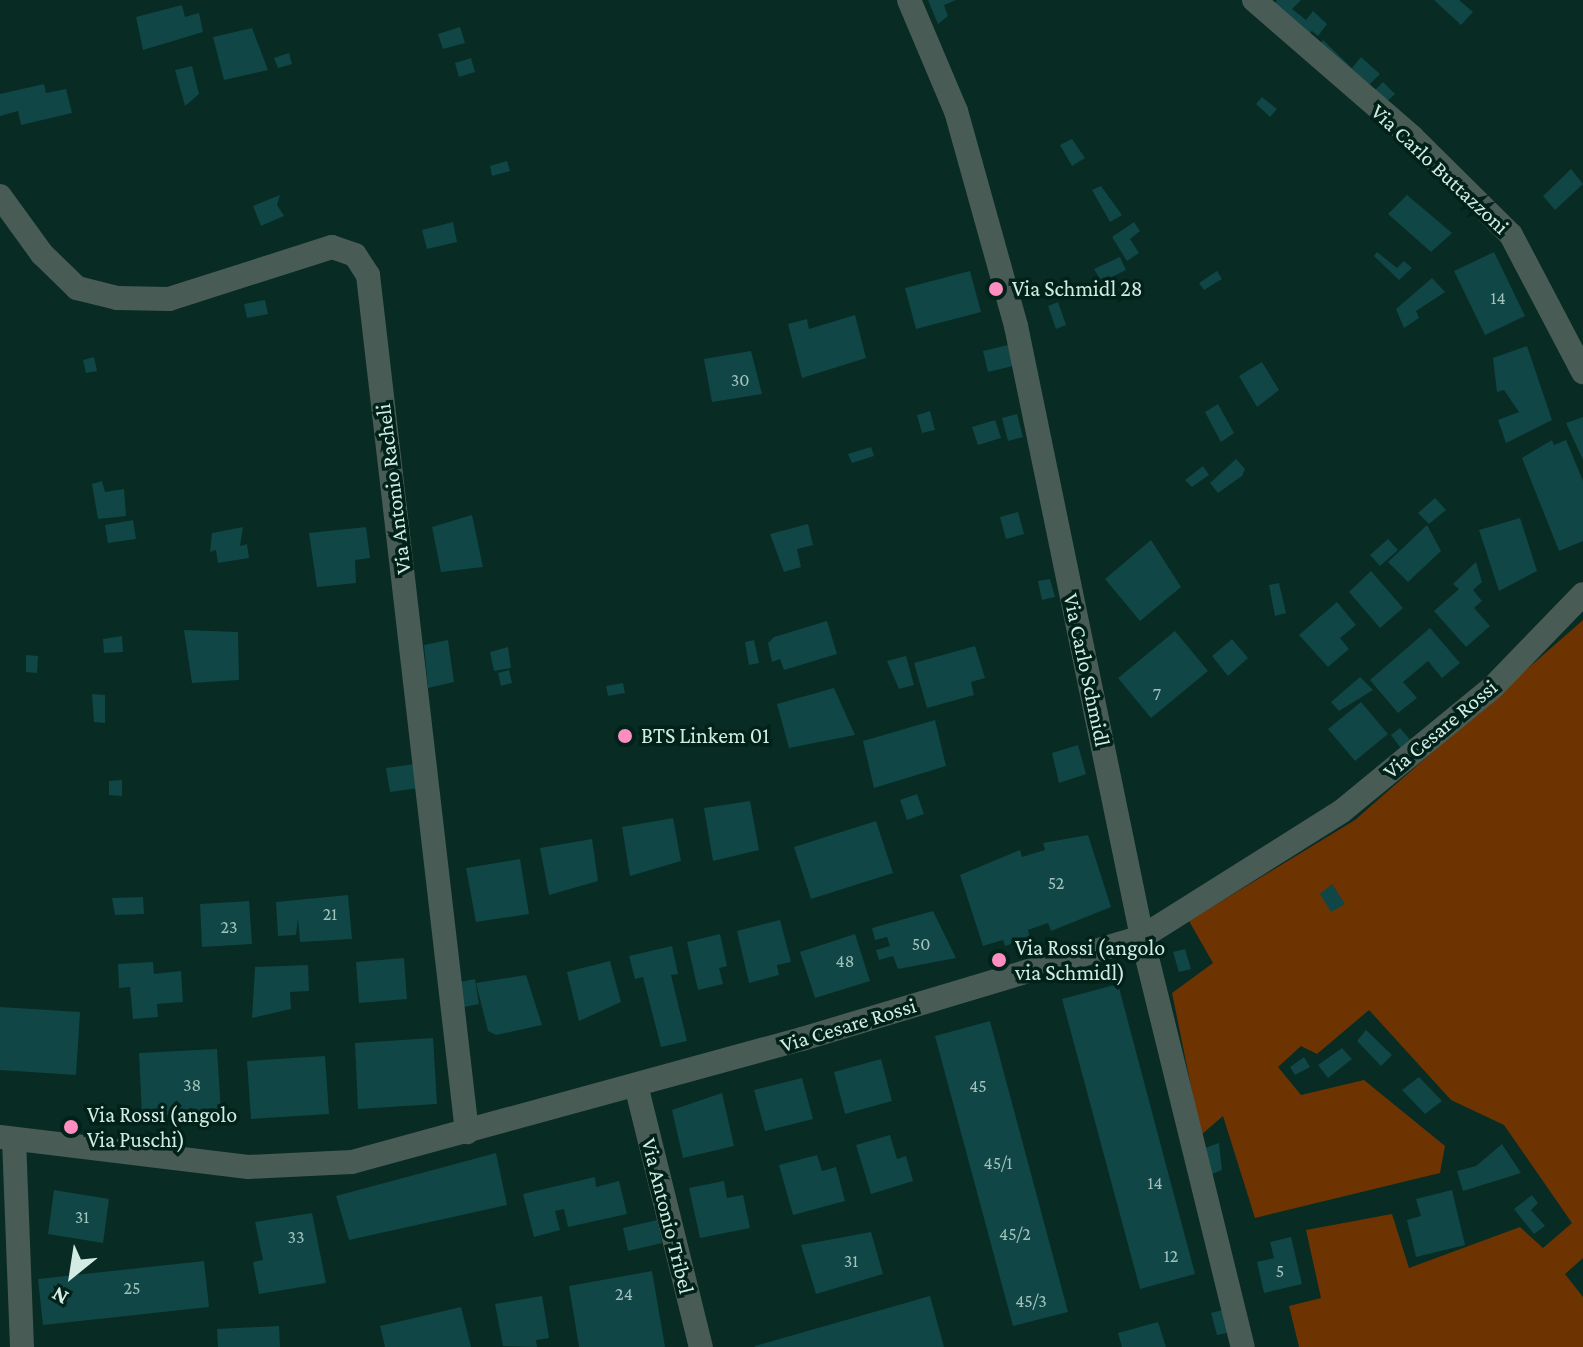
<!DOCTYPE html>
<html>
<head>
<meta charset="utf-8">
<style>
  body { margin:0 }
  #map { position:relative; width:1583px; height:1347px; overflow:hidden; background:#082b23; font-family:"Crimson Pro",serif }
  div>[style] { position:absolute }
  .green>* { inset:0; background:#6d3402 }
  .building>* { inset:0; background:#104645 }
  .street>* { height:24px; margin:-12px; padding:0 12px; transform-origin:12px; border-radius:12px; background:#495b55 }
  .dots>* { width:22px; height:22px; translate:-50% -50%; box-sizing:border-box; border:4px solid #002219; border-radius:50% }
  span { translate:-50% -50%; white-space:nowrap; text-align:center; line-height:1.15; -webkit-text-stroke:7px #002219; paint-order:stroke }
  .number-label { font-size:18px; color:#a2c2bc }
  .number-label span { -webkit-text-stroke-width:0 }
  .street-label { font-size:22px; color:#d3ebe3 }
  .poi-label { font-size:22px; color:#d3ebe3 }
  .left { translate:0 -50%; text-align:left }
  .north { position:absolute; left:32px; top:1235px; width:80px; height:80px; -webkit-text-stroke:6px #002219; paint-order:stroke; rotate:210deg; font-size:22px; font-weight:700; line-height:32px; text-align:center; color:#d3ebe3 }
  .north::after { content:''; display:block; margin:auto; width:28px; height:36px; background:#d3ebe3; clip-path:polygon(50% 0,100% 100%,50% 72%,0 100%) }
</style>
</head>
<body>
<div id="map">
  <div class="green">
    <div style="clip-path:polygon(1583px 620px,1583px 1258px,1565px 1274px,1583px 1297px,1583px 1347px,1299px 1347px,1289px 1306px,1321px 1298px,1306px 1230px,1392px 1214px,1409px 1268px,1520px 1227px,1543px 1248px,1572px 1223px,1504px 1125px,1451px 1100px,1369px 1010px,1317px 1054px,1301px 1046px,1278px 1067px,1301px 1095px,1364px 1080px,1445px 1146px,1440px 1173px,1255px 1218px,1223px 1116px,1201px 1135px,1172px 993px,1213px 963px,1189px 921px,1355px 820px)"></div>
  </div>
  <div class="building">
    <div style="clip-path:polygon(928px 0,956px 0,944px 5px,948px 16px,938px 24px)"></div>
    <div style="clip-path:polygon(1277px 0,1301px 0,1292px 9px,1306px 20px,1313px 11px,1327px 24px,1318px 36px,1312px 31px,1304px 38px,1271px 9px)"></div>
    <div style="clip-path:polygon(1434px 0,1459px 0,1473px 12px,1461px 25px)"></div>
    <div style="clip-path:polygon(182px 5px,185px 17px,199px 13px,203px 32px,143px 50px,136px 17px)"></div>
    <div style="clip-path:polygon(460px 27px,465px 43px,443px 49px,438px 34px)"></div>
    <div style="clip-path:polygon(252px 28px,268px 70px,224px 80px,213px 37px)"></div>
    <div style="clip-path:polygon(1323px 40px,1352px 68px,1361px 57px,1380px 74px,1364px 90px,1316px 48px)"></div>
    <div style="clip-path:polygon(289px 53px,292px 64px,278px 68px,274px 58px)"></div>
    <div style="clip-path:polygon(471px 58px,475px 72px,459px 77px,455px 63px)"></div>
    <div style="clip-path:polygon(192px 66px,199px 94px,185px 106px,175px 70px)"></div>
    <div style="clip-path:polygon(1383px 82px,1395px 94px,1382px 106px,1370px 95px)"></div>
    <div style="clip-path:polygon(44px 84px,46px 93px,66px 89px,72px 113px,21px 125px,18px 111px,0 116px,0 94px)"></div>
    <div style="clip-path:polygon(1262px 97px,1277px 109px,1270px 117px,1256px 104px)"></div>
    <div style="clip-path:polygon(1072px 139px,1085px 158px,1072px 166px,1060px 145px)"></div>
    <div style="clip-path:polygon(507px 161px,510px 171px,492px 176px,490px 166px)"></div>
    <div style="clip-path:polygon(1571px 169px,1583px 184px,1555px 210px,1543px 196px)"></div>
    <div style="clip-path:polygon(1101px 186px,1122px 215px,1110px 222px,1092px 190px)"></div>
    <div style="clip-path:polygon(280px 195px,277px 205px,284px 216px,261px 226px,253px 206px)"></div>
    <div style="clip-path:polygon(1407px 195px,1452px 233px,1431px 252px,1388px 214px)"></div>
    <div style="clip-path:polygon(453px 222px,457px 242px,427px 249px,422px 230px)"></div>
    <div style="clip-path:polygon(1134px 222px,1140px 231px,1130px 239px,1139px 253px,1127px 261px,1112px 237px)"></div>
    <div style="clip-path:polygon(1377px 252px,1397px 268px,1404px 261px,1412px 268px,1399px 280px,1374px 256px)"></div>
    <div style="clip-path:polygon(1494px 252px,1525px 316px,1485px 335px,1454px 271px)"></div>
    <div style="clip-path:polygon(1120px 257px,1126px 270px,1102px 282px,1094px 269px)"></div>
    <div style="clip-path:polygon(970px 271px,981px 312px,916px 329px,905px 288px)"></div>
    <div style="clip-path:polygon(1217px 271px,1222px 279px,1204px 290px,1199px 283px)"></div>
    <div style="clip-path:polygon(1432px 278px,1445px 292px,1416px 311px,1419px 318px,1404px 328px,1396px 309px)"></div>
    <div style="clip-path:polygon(265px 300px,268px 314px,247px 318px,244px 304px)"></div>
    <div style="clip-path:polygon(1058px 302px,1066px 325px,1056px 329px,1048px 306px)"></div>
    <div style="clip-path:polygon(855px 315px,866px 358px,802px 378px,788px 324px,807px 319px,809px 329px)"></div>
    <div style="clip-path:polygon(1008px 345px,1013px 366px,988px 372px,983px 351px)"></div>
    <div style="clip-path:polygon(1527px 346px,1552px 420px,1506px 443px,1498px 420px,1519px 412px,1504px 390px,1497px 392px,1493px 358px)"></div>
    <div style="clip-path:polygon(751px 351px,762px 394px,712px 402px,704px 359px)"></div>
    <div style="clip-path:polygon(94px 357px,97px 371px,86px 373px,83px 360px)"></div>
    <div style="clip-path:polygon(1262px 362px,1279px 390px,1257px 407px,1239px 376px)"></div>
    <div style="clip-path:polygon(1218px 404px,1234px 433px,1221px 442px,1205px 412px)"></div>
    <div style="clip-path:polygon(930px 411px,935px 430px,922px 433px,917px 415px)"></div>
    <div style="clip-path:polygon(1017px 414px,1023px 437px,1008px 441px,1002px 418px)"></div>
    <div style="clip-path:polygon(1583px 417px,1583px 460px,1566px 423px)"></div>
    <div style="clip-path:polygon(995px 420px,1001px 438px,978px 445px,972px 427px)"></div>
    <div style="clip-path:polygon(1552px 440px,1554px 445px,1566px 440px,1583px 481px,1583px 541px,1559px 551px,1522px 458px)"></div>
    <div style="clip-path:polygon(871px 447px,874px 456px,852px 463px,848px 454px)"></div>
    <div style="clip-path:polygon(1236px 459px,1245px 469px,1242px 476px,1218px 493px,1210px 483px)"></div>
    <div style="clip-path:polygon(1203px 466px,1209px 475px,1192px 487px,1185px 480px)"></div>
    <div style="clip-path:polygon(102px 481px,105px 492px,124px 489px,126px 516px,98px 519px,92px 484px)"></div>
    <div style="clip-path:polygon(1435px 498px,1446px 510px,1429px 524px,1418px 513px)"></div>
    <div style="clip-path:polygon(1018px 512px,1024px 534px,1006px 539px,1000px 517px)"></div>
    <div style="clip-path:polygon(472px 515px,483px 567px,441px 572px,432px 527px)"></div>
    <div style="clip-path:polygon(1520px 518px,1537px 571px,1499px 591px,1479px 530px)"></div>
    <div style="clip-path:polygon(133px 520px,136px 539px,108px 543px,105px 525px)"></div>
    <div style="clip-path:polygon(808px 524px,813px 545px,797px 549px,801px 567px,784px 572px,770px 534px)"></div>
    <div style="clip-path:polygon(1427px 525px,1441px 551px,1408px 582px,1388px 562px)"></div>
    <div style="clip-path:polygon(243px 527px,240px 546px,247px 544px,249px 558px,218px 563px,216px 550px,210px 552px,212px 533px)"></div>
    <div style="clip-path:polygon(366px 527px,370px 558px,355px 560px,356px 583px,317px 587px,309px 533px)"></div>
    <div style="clip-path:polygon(1388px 539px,1398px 550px,1380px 566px,1370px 555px)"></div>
    <div style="clip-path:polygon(1151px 540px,1181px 587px,1140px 621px,1105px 579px)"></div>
    <div style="clip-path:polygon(1476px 562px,1482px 582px,1473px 590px,1482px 601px,1474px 608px,1490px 626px,1466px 647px,1434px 611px,1459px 589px,1453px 584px)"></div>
    <div style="clip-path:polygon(1371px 571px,1403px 608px,1380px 628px,1349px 592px)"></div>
    <div style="clip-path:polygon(1050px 579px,1055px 597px,1042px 600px,1038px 581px)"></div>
    <div style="clip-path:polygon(1279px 583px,1286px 613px,1275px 616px,1269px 585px)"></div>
    <div style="clip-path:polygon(1337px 602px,1356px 625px,1340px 638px,1349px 649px,1328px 667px,1299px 635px)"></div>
    <div style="clip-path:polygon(827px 621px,837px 654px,784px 670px,780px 659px,772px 662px,768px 643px,774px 637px)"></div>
    <div style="clip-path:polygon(1430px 628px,1460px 663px,1442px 678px,1428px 661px,1403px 682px,1417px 698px,1398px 713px,1370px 680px)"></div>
    <div style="clip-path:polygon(184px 630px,238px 632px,239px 680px,192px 683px)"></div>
    <div style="clip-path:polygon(1175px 631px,1208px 671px,1151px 718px,1118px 678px)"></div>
    <div style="clip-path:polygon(122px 636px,123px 652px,104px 653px,103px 639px)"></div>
    <div style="clip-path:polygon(1232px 639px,1248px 658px,1228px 676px,1212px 656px)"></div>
    <div style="clip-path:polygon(448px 640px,454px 682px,428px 688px,424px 645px)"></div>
    <div style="clip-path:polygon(754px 640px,759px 663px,749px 665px,745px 642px)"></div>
    <div style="clip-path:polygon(975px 646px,985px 678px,971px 682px,974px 695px,927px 708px,914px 663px)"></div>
    <div style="clip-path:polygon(508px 647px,511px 668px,494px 671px,490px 652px)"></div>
    <div style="clip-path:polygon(26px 655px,38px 656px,37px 673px,26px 672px)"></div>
    <div style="clip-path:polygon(906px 656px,914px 685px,899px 689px,887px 661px)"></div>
    <div style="clip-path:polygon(509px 670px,512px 683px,501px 686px,498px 673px)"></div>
    <div style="clip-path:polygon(1360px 677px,1373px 690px,1339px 711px,1331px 702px)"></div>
    <div style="clip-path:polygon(623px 683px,625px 693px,608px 696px,606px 686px)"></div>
    <div style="clip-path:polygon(834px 688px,855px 735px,789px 748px,777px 704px)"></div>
    <div style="clip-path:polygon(92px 694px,105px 695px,105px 723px,94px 722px)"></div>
    <div style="clip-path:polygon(1361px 702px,1388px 734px,1355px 761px,1328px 729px)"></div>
    <div style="clip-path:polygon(935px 720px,946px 766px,874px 788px,863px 741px)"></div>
    <div style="clip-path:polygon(1400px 728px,1412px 742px,1402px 750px,1391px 735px)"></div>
    <div style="clip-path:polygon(1078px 745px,1086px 774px,1059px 783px,1052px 753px)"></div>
    <div style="clip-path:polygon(415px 764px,419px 788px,390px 792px,386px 768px)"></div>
    <div style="clip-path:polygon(122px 780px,122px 796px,109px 795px,109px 781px)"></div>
    <div style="clip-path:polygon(917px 794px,924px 814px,907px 820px,900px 800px)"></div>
    <div style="clip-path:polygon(750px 801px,759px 850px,713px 861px,704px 808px)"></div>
    <div style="clip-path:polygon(673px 818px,681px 861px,630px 876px,622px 827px)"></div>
    <div style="clip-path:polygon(876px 821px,893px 873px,811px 899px,794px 847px)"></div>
    <div style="clip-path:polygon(1088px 835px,1111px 907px,1051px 931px,1048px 923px,1028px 930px,1030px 938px,1005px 946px,1003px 940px,983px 946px,960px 875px,1020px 850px,1022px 857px,1045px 850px,1043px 843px)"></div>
    <div style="clip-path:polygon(592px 839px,598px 881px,549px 895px,540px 848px)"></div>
    <div style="clip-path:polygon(520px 859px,529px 914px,476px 922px,466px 868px)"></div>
    <div style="clip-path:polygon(1332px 884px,1345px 904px,1331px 912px,1320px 894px)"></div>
    <div style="clip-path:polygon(348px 895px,352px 939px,300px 942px,298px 918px,296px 935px,278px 936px,276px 902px)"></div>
    <div style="clip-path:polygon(143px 897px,144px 914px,115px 915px,112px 898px)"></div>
    <div style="clip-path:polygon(249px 901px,252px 944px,202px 947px,200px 904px)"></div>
    <div style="clip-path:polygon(933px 911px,956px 958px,898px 969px,893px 956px,879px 960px,876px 950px,890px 946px,887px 937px,875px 940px,872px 928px)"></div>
    <div style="clip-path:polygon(780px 920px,791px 962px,777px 965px,779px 975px,749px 983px,737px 931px)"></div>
    <div style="clip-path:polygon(720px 934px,727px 966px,719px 968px,723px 984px,698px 990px,687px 942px)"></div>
    <div style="clip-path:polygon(855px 934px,870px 981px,815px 998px,800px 952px)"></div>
    <div style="clip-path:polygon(672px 946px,678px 974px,671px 975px,687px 1041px,661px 1047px,643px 977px,635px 979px,629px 956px)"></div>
    <div style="clip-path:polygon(1185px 949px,1191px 969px,1179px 972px,1173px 952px)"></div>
    <div style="clip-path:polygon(404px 958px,407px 999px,359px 1003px,356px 962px)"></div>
    <div style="clip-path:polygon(610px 961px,621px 1002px,579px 1021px,567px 972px)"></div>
    <div style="clip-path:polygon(153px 962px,154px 974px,181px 971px,183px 1002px,157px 1004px,158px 1017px,133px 1019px,130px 987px,119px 988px,118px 964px)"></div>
    <div style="clip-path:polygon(308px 965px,309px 991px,290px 992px,291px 1009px,252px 1018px,255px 967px)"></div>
    <div style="clip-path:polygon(526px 975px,542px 1025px,496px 1035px,488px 1031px,476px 983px)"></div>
    <div style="clip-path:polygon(475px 979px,479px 1004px,464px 1007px,460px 982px)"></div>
    <div style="clip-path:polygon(1118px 984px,1195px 1274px,1140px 1289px,1062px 999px)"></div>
    <div style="clip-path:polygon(0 1007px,80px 1012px,76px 1075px,0 1070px)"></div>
    <div style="clip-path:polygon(990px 1021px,1068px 1312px,1013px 1326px,935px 1036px)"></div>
    <div style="clip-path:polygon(1366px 1030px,1392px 1055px,1381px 1066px,1357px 1041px)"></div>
    <div style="clip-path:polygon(433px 1038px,437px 1104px,358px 1109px,355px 1043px)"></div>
    <div style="clip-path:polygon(1342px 1048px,1352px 1059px,1328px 1078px,1318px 1065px)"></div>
    <div style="clip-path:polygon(217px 1049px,221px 1112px,170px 1110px,170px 1115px,142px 1116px,139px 1053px)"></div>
    <div style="clip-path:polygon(325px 1056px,329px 1114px,251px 1119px,247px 1061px)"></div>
    <div style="clip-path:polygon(1304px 1057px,1310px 1067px,1295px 1075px,1290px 1067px)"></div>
    <div style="clip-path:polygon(881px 1059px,892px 1101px,845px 1114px,834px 1072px)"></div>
    <div style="clip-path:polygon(1419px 1077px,1442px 1101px,1425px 1114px,1402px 1090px)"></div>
    <div style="clip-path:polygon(802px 1078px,813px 1119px,765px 1131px,754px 1090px)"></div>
    <div style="clip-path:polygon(722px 1093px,734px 1146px,683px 1158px,672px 1110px)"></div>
    <div style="clip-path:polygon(890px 1135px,897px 1159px,906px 1156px,913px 1181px,871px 1194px,856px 1145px)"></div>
    <div style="clip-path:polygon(1219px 1143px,1222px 1170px,1212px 1174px,1202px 1149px)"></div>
    <div style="clip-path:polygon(1502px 1144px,1521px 1173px,1463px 1191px,1457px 1171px,1476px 1166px)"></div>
    <div style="clip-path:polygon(496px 1153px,507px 1205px,349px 1240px,336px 1196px)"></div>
    <div style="clip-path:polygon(817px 1155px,822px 1171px,836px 1167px,845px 1201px,793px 1215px,779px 1165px)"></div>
    <div style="clip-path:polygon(595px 1177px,596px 1187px,619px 1181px,627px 1214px,568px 1227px,564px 1209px,555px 1211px,560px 1230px,534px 1237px,523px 1194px)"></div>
    <div style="clip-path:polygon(724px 1181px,727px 1198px,743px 1195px,750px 1228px,700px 1238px,689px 1188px)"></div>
    <div style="clip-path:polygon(54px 1190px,109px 1199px,103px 1243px,48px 1234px)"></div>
    <div style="clip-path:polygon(1452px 1190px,1465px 1245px,1416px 1257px,1407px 1220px,1421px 1216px,1416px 1199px)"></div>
    <div style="clip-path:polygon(1532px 1195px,1538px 1203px,1531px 1210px,1545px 1226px,1534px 1234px,1514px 1209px)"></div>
    <div style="clip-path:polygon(312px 1213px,326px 1283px,259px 1294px,253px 1262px,263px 1260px,255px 1222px)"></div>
    <div style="clip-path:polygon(657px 1220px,662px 1243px,628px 1251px,623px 1228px)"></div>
    <div style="clip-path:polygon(871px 1232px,883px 1274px,816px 1294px,801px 1245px)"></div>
    <div style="clip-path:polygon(1291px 1237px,1302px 1284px,1264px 1293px,1257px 1262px,1274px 1258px,1270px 1242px)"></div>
    <div style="clip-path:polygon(204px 1261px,209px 1307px,43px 1325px,38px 1279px)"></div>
    <div style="clip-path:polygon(652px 1271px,665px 1347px,579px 1347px,569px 1286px)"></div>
    <div style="clip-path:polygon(542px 1296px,549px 1338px,536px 1340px,537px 1347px,503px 1346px,495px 1304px)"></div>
    <div style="clip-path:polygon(930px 1296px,944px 1347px,755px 1347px,755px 1346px)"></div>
    <div style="clip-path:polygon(461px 1307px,471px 1347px,385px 1347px,380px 1326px)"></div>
    <div style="clip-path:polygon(1227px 1309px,1232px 1332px,1217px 1335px,1211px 1313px)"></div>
    <div style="clip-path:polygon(1158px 1322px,1166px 1347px,1122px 1347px,1118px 1333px)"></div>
    <div style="clip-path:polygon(279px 1326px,280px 1347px,218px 1347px,217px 1329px)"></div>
  </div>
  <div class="street">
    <div style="left:909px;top:0;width:121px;rotate:67.1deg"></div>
    <div style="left:956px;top:111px;width:223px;rotate:74.4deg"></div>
    <div style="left:1016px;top:326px;width:624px;rotate:78.35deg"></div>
    <div style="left:1142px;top:937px;width:422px;rotate:76.2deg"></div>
    <div style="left:1254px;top:0;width:209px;rotate:40.9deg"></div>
    <div style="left:1412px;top:137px;width:139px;rotate:44.7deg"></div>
    <div style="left:1511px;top:235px;width:155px;rotate:62.3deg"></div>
    <div style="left:0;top:196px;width:72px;rotate:54.1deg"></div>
    <div style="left:42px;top:254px;width:49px;rotate:44.2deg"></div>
    <div style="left:77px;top:288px;width:41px;rotate:14deg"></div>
    <div style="left:117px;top:298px;width:52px;rotate:1.1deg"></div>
    <div style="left:169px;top:299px;width:171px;rotate:-17.7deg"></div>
    <div style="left:332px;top:247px;width:24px;rotate:19deg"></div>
    <div style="left:355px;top:255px;width:24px;rotate:57deg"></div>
    <div style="left:368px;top:275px;width:863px;rotate:83.41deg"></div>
    <div style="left:636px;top:1085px;width:270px;rotate:76.1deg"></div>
    <div style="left:0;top:1137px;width:250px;rotate:6.9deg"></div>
    <div style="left:248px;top:1167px;width:104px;rotate:-2.8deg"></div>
    <div style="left:352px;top:1162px;width:467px;rotate:-15.3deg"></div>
    <div style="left:802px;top:1039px;width:355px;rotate:-16.7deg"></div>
    <div style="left:1142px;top:937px;width:236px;rotate:-32.2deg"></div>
    <div style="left:1342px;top:811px;width:195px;rotate:-39.4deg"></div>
    <div style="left:1493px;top:687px;width:129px;rotate:-45.9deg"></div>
    <div style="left:14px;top:1139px;width:208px;rotate:87.8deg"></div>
  </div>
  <div class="dots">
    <div style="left:996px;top:289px;background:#fd8ebf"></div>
    <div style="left:625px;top:736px;background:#fd8ebf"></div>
    <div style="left:999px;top:960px;background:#fd8ebf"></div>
    <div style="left:71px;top:1127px;background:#fd8ebf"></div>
  </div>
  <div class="number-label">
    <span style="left:1498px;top:298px">14</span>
    <span style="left:740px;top:380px">30</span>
    <span style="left:1157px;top:694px">7</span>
    <span style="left:1056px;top:883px">52</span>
    <span style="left:330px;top:914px">21</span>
    <span style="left:229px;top:927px">23</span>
    <span style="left:921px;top:944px">50</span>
    <span style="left:845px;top:961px">48</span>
    <span style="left:192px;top:1085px">38</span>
    <span style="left:978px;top:1086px">45</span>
    <span style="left:998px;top:1163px">45/1</span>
    <span style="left:1155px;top:1183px">14</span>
    <span style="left:82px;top:1217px">31</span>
    <span style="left:1015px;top:1234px">45/2</span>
    <span style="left:296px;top:1237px">33</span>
    <span style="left:1171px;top:1256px">12</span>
    <span style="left:851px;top:1261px">31</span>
    <span style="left:1280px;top:1271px">5</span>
    <span style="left:132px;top:1288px">25</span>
    <span style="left:624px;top:1294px">24</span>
    <span style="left:1031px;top:1301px">45/3</span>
  </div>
  <div class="street-label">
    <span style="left:1440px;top:169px;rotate:43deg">Via Carlo Buttazzoni</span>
    <span style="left:393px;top:489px;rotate:-97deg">Via Antonio Racheli</span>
    <span style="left:1087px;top:670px;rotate:78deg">Via Carlo Schmidl</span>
    <span style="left:1440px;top:729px;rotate:-40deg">Via Cesare Rossi</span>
    <span style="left:848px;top:1025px;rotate:-17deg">Via Cesare Rossi</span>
    <span style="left:668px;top:1216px;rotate:76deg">Via Antonio Tribel</span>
  </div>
  <div class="poi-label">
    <span class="left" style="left:1012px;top:289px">Via Schmidl 28</span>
    <span class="left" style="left:641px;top:736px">BTS Linkem 01</span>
    <span class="left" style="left:1015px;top:960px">Via Rossi (angolo<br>via Schmidl)</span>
    <span class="left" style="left:87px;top:1127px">Via Rossi (angolo<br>Via Puschi)</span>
  </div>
  <div class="north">N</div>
</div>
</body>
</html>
